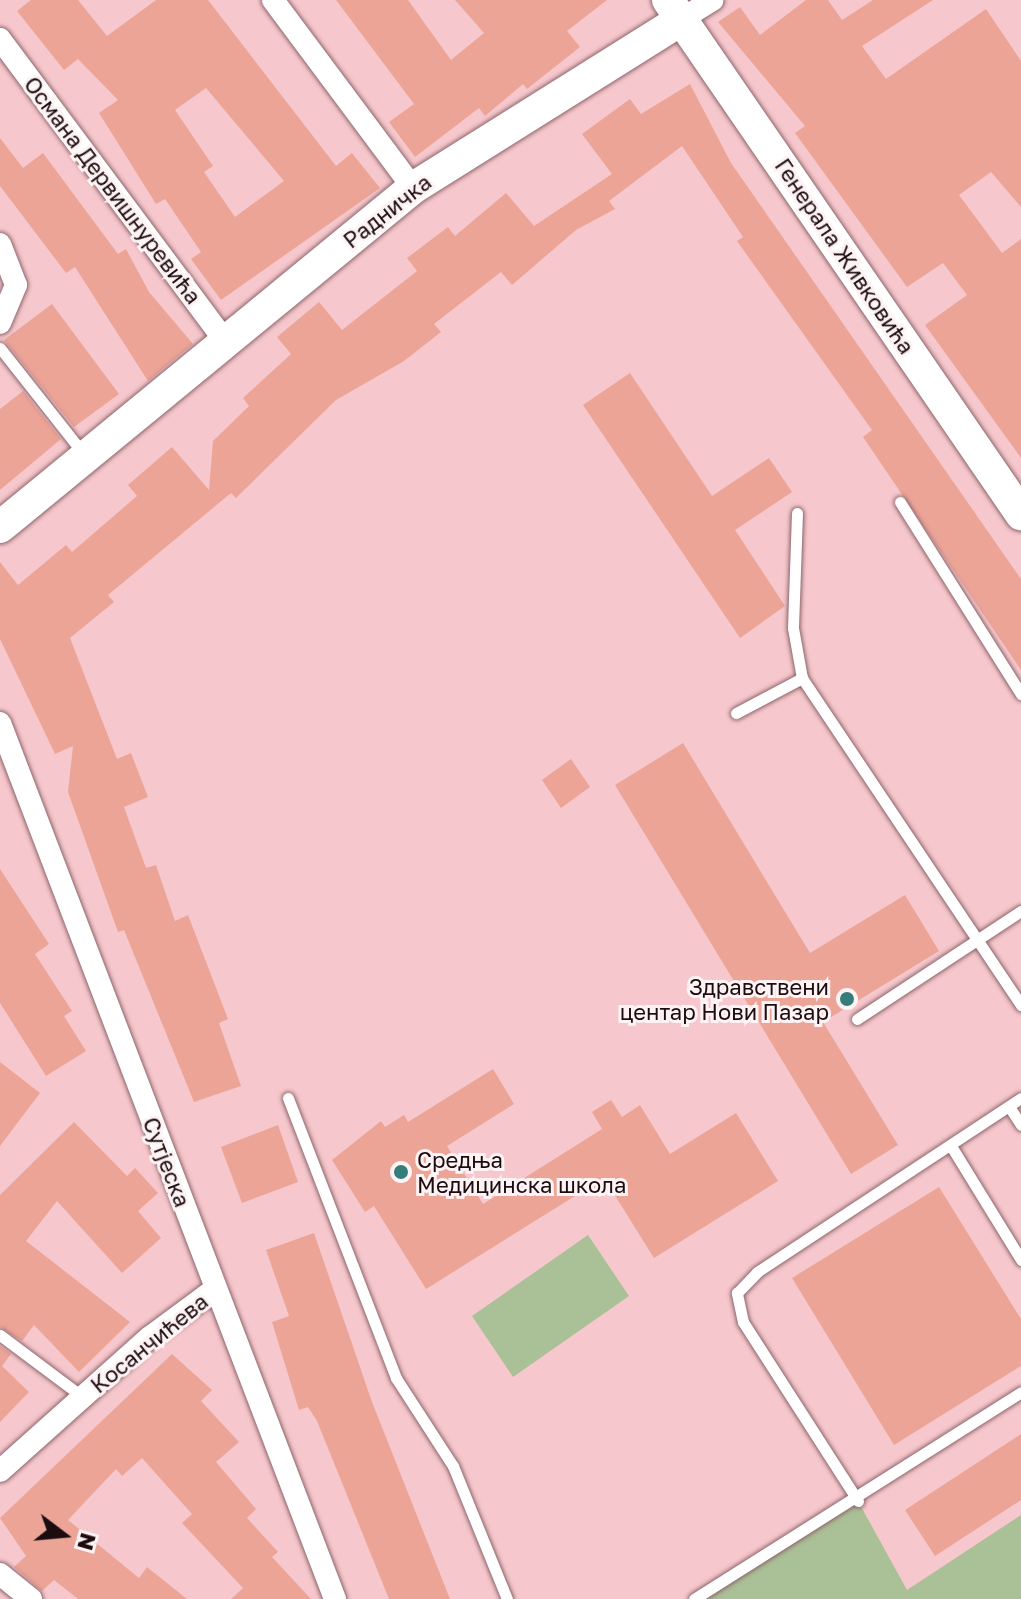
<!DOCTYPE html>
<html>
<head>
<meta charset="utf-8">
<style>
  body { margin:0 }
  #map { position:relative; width:1021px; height:1599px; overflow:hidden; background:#f6c8cd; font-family:"Golos Text",sans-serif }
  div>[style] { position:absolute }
  .green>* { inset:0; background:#aac096 }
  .building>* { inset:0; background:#eca497 }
  .roads { filter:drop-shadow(0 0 2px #8e656b) drop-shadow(0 0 2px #8e656b) }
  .lane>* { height:11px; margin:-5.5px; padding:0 5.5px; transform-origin:5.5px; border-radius:5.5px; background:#fff }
  .street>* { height:22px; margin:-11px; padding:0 11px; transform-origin:11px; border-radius:11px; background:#fff }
  .secondary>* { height:32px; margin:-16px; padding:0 16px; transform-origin:16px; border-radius:16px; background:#fff }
  .dots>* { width:22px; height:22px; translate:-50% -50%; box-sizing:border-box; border:4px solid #fdf3f4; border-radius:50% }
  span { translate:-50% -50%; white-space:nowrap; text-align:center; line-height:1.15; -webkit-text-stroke:6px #fdf3f4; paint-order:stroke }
  .street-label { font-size:22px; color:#1b0c0f }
  .poi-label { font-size:22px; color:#1b0c0f }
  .right { translate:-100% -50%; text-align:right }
  .left { translate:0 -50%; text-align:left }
  .north { position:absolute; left:24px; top:1495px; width:80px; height:80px; -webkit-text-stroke:6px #fdf3f4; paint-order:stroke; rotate:106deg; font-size:22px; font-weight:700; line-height:32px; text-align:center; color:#1b0c0f }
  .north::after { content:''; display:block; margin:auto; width:28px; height:36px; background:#1b0c0f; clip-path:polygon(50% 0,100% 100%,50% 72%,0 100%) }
</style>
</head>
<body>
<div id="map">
  <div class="green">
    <div style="clip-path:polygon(588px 1235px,629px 1296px,513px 1377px,472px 1316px)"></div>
    <div style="clip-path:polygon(858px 1501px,907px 1590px,1021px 1515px,1021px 1599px,694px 1599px)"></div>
  </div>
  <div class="building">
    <div style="clip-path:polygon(evenodd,31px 0,78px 0,107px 36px,156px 0,208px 0,336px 166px,352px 153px,380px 188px,221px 300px,191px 259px,201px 252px,165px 199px,156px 204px,99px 113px,118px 100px,78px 59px,64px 70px,17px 11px,31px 0,206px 88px,284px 181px,235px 217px,204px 172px,213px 166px,175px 110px,206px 88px)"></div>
    <div style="clip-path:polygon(336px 0,408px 0,451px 60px,484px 33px,455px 0,607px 0,567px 31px,580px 47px,527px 89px,523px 84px,485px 116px,479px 108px,415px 157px,389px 122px,414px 104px)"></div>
    <div style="clip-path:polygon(806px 0,828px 0,842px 20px,873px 0,933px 0,862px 46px,886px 79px,986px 9px,1021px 61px,1021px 207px,991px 172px,959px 195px,1002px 253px,1021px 239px,1021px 458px,925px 325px,967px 295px,943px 263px,907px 287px,795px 133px,805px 126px,718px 22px,740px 7px,760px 35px)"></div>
    <div style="clip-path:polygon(690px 84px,731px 163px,1021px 579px,1021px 670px,863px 437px,872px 430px,737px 241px,743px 237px,682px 146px,609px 201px,615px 209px,576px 230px,512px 285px,501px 272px,434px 324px,441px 332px,404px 361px,336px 400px,236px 498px,231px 493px,108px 595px,114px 602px,70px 638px,117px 759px,131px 753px,148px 797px,124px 807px,146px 868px,156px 865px,175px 921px,188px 915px,228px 1019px,219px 1023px,241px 1086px,194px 1102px,124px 930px,118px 932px,68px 792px,73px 746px,55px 754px,0 639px,0 562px,18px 585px,66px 545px,72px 552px,137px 496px,128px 485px,172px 447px,209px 490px,213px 441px,249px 406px,243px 398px,291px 354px,277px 337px,319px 302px,342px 330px,417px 271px,407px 258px,448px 227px,455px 236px,506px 193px,534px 226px,612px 174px,582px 134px,630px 99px,641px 114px)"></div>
    <div style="clip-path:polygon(0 138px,23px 168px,43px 153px,118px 254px,126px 249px,149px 292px,193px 344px,148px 381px,75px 267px,66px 273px,0 186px)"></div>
    <div style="clip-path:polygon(52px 304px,119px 394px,74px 427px,4px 340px)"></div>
    <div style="clip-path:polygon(630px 373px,712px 496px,769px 458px,792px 492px,735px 530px,785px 606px,740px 638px,583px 405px)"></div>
    <div style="clip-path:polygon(23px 391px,61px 439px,0 490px,0 409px)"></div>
    <div style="clip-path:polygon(683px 743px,810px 953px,905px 895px,939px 951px,823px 1022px,898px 1145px,851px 1174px,615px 785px)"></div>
    <div style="clip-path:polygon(571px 759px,590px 787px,561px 808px,542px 780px)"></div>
    <div style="clip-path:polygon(0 869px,49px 944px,35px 954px,72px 1011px,64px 1016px,86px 1051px,46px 1076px,0 1003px)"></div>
    <div style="clip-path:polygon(0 1062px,40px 1093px,0 1146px)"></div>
    <div style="clip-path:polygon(493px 1069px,514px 1104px,447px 1146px,483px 1204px,602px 1129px,592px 1112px,611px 1100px,622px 1117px,640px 1105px,670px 1154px,736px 1113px,778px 1181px,654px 1258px,609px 1186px,597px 1194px,591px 1186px,426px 1289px,374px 1206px,365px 1212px,332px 1160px,381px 1121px,385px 1127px,404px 1115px,408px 1122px)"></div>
    <div style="clip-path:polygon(74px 1122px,127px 1176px,135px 1168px,158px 1193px,138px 1211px,161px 1238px,122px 1273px,57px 1201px,26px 1241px,130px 1322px,79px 1372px,34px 1325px,22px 1341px,0 1327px,0 1195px)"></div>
    <div style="clip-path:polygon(278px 1125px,298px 1182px,242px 1203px,221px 1147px)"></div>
    <div style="clip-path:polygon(939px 1187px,1021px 1319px,1021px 1366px,894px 1445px,792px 1278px)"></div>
    <div style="clip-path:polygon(314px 1233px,372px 1402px,450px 1599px,389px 1599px,317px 1421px,308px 1407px,299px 1410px,272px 1322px,289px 1316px,266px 1250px)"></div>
    <div style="clip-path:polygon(0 1346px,11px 1354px,2px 1366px,29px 1392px,0 1422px)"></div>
    <div style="clip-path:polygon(172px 1354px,212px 1390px,201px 1401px,239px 1442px,216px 1462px,256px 1509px,247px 1518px,278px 1552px,272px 1557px,311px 1599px,231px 1599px,243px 1588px,182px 1523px,192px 1514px,142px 1458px,122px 1476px,116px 1469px,68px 1520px,139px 1578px,147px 1567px,187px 1599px,78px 1599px,54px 1580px,42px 1591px,14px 1567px,26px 1556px,0 1518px)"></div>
    <div style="clip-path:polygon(1021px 1434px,1021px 1500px,935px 1556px,905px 1510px)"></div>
  </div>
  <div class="roads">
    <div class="lane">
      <div style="left:0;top:348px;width:134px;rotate:51.7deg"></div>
      <div style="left:900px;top:502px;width:227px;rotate:57.8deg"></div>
      <div style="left:797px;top:513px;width:115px;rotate:92deg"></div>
      <div style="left:793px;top:628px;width:51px;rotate:79.8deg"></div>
      <div style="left:802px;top:678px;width:394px;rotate:56.2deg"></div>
      <div style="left:736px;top:713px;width:75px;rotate:-27.9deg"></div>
      <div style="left:857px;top:1019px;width:196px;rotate:-33.4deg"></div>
      <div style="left:288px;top:1098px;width:300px;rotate:68.9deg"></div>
      <div style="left:396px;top:1378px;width:105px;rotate:57.1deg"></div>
      <div style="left:453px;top:1466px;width:144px;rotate:67.9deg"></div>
      <div style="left:1010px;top:1108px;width:20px;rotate:57deg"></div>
      <div style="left:951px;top:1146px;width:134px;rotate:58.4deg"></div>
      <div style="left:0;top:1335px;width:104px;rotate:36.8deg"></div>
      <div style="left:858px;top:1501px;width:213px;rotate:-122.7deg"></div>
      <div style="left:743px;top:1322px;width:30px;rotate:-102deg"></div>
      <div style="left:737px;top:1293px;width:29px;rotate:-46deg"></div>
      <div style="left:757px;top:1272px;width:316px;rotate:-33.4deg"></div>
      <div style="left:694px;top:1599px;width:387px;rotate:-32.3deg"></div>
    </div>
    <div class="street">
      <div style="left:273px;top:0;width:234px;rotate:53.3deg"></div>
      <div style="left:682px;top:19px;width:36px;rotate:-32deg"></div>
      <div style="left:0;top:39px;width:378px;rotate:53.3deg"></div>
      <div style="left:0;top:244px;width:44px;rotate:68.7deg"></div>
      <div style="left:16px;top:285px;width:41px;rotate:112.8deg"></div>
      <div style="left:0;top:723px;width:938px;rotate:69.07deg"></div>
      <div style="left:0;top:1471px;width:201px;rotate:-41.8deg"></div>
      <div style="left:150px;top:1337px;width:81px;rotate:-36.4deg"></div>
      <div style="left:0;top:1574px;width:40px;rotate:39deg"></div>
    </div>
    <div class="secondary">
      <div style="left:668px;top:0;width:624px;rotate:55.52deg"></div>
      <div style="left:0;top:527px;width:534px;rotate:-39.38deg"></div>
      <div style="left:413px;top:188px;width:318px;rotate:-32.1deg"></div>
    </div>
  </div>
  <div class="dots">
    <div style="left:847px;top:999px;background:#357d79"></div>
    <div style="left:401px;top:1172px;background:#357d79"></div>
  </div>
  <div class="street-label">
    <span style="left:113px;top:190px;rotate:53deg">Османа Дервишнуревића</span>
    <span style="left:387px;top:211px;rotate:-38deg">Радничка</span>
    <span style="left:845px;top:256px;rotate:56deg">Генерала Живковића</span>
    <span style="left:167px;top:1162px;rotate:69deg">Сутјеска</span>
    <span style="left:149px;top:1343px;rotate:-39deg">Косанчићева</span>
  </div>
  <div class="poi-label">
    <span class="right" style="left:829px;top:999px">Здравствени<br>центар Нови Пазар</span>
    <span class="left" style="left:417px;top:1172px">Средња<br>Медицинска школа</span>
  </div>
  <div class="north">N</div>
</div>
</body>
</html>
